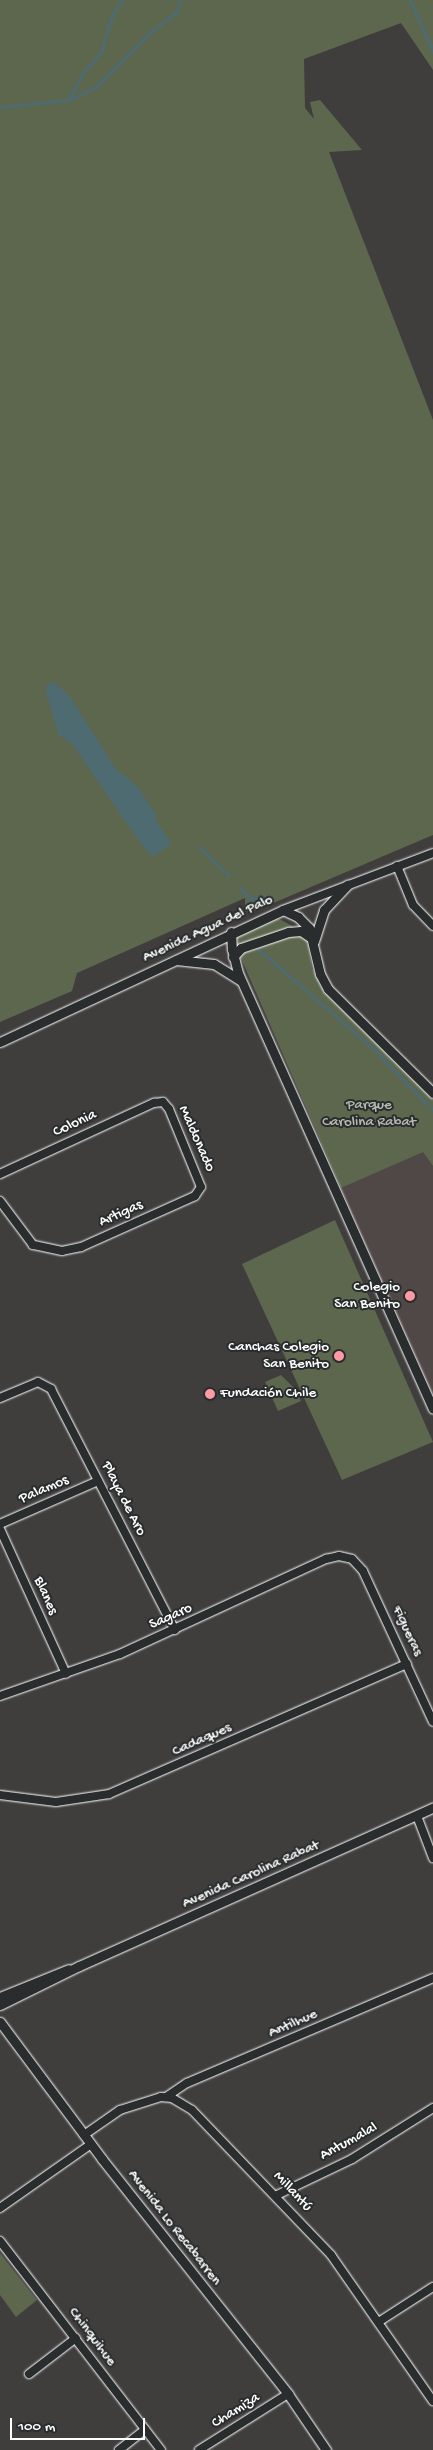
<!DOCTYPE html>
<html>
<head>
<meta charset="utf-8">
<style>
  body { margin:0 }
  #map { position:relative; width:433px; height:2450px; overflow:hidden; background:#403d3d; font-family:"Gochi Hand",sans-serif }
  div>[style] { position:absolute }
  .built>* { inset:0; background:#504847 }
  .green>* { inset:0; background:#5d674e }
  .water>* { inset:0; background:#4e6b72 }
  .stream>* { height:2.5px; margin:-1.25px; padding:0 1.25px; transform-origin:1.25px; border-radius:1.25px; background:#4e6b72 }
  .roads { filter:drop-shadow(0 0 1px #fff) drop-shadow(0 0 1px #fff) }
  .minor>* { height:8px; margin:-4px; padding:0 4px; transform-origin:4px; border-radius:4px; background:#2a2d2e }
  .tertiary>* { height:9px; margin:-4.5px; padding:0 4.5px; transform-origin:4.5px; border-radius:4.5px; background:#2a2d2e }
  .dots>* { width:14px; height:14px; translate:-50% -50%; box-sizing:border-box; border:2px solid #2a2d2e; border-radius:50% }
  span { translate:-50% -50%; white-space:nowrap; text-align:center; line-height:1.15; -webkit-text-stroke:4px #2a2d2e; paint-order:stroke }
  .street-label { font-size:15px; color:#fff }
  .park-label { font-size:15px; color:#b6bbaf }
  .poi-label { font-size:15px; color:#fff }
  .right { translate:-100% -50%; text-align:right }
  .left { translate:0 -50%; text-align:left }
  .scale { position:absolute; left:10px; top:2418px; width:135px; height:22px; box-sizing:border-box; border:2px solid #fff; border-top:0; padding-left:6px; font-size:15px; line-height:18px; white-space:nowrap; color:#fff; -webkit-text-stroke:4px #2a2d2e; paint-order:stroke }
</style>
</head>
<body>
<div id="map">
  <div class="built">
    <div style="clip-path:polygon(423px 1151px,433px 1166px,433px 1394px,341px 1188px)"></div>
  </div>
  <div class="green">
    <div style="clip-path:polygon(0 0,433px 0,433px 70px,401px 23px,304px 59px,305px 108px,314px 119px,310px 102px,320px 100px,362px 150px,329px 152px,433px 420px,433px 835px,252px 912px,245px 912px,245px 898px,77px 973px,72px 991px,0 1022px)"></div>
    <div style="clip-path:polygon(278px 918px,299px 930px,307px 940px,312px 968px,321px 987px,433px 1100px,433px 1166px,423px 1152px,341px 1188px,238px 951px,237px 937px)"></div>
    <div style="clip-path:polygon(335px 1220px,433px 1442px,342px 1480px,242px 1264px)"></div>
    <div style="clip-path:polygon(281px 1375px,296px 1390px,301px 1401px,278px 1411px,265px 1382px)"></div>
    <div style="clip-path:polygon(0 2253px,37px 2300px,16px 2317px,0 2295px)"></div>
  </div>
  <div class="water">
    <div style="clip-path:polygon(53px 682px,69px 695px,115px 768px,138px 787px,156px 815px,156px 820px,171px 844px,153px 857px,139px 841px,72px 744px,58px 734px,45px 687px)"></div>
  </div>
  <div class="stream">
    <div style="left:410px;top:0;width:56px;rotate:65.7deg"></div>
    <div style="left:69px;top:100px;width:30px;rotate:-26deg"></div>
    <div style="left:96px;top:87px;width:78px;rotate:-45deg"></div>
    <div style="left:151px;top:32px;width:33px;rotate:-38deg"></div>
    <div style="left:177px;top:12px;width:12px;rotate:-76deg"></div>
    <div style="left:0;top:107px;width:68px;rotate:-5.9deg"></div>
    <div style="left:68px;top:100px;width:31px;rotate:-61deg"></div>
    <div style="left:83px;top:73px;width:28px;rotate:-49deg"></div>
    <div style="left:101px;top:52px;width:38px;rotate:-73deg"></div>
    <div style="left:112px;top:16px;width:19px;rotate:-58deg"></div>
    <div style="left:200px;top:847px;width:41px;rotate:45deg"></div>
    <div style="left:240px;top:888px;width:16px;rotate:45deg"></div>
    <div style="left:251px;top:899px;width:13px;rotate:-13deg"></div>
    <div style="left:256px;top:947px;width:155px;rotate:40.8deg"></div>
    <div style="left:373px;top:1048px;width:78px;rotate:46deg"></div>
    <div style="left:432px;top:1108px;width:2px;rotate:63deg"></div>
  </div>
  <div class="roads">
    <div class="minor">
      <div style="left:397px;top:866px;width:42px;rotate:67.7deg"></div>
      <div style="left:413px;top:905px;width:29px;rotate:46deg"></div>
      <div style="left:283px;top:910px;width:160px;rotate:-20.8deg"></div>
      <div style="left:0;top:1174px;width:170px;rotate:-24.8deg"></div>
      <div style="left:154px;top:1103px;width:9px;rotate:-6deg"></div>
      <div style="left:163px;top:1102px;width:9px;rotate:49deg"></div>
      <div style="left:169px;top:1109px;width:84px;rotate:67.7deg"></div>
      <div style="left:201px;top:1187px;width:11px;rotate:124deg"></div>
      <div style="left:195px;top:1196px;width:125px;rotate:155.9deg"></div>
      <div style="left:81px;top:1247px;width:19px;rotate:168deg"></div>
      <div style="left:62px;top:1251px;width:30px;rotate:-168deg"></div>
      <div style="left:33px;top:1245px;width:55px;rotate:-126.9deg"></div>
      <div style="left:0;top:1398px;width:41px;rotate:-22.8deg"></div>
      <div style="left:38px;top:1382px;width:15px;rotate:28deg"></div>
      <div style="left:51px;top:1389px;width:271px;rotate:62.8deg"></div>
      <div style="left:0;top:1524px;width:107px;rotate:-23.7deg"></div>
      <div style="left:0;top:1529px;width:159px;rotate:65.5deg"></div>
      <div style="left:0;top:1696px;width:127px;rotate:-19.3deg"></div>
      <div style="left:120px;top:1654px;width:227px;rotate:-24.8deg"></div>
      <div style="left:326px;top:1559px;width:13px;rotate:-13deg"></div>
      <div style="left:339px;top:1556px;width:13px;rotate:13deg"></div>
      <div style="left:352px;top:1559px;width:16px;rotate:47deg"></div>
      <div style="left:363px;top:1571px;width:166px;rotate:65.1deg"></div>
      <div style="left:0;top:1795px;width:56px;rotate:7.1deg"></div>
      <div style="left:56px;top:1802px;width:54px;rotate:-8.6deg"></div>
      <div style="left:109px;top:1794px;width:325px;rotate:-23.6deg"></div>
      <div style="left:417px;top:1816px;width:45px;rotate:69.1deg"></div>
      <div style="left:166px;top:2097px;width:25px;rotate:-34deg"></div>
      <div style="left:187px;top:2083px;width:267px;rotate:-23.1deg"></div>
      <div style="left:84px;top:2135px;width:44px;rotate:-34.8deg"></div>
      <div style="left:120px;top:2110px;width:43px;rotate:-17.6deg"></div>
      <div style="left:161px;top:2097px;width:11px;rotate:5deg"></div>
      <div style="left:172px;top:2098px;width:23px;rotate:31deg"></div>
      <div style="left:192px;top:2110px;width:201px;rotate:46.2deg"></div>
      <div style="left:331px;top:2255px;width:178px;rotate:55.1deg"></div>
      <div style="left:277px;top:2195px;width:83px;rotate:-25.6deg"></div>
      <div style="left:352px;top:2159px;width:96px;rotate:-32.2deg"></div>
      <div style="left:0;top:2208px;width:111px;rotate:-35.1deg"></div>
      <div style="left:0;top:2241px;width:264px;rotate:52.4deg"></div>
      <div style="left:380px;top:2321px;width:63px;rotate:-32.7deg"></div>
      <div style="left:29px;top:2374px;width:59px;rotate:-37.5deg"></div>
      <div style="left:119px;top:2450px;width:33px;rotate:-38deg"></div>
      <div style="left:199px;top:2450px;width:105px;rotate:-32.2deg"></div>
    </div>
    <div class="tertiary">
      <div style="left:231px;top:932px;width:17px;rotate:87deg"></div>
      <div style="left:232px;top:949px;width:25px;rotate:76deg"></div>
      <div style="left:238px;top:973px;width:477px;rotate:65.9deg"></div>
      <div style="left:314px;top:941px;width:33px;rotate:-72deg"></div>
      <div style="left:324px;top:910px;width:35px;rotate:-47deg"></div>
      <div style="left:233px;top:957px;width:12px;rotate:-48deg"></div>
      <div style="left:241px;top:948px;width:50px;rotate:-18.8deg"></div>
      <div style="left:288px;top:932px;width:13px;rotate:-4deg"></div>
      <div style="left:301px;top:931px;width:14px;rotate:34deg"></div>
      <div style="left:176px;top:960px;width:38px;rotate:6deg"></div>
      <div style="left:214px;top:964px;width:31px;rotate:32deg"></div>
      <div style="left:0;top:1042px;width:312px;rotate:-25deg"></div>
      <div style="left:283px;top:910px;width:17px;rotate:25deg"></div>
      <div style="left:298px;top:917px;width:16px;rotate:45deg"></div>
      <div style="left:309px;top:928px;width:47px;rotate:76.6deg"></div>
      <div style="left:320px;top:974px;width:17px;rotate:62deg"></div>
      <div style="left:328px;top:989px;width:148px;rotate:44.7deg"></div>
      <div style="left:0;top:1997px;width:74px;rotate:-22.1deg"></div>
      <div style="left:0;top:2005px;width:88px;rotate:-26.3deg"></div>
      <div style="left:79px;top:1966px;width:388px;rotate:-24.1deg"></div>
      <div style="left:0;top:2022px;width:171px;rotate:53.3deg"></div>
      <div style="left:102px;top:2159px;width:300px;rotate:51.6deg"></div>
      <div style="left:288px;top:2394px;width:68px;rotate:55.8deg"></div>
    </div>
  </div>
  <div class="dots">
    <div style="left:410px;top:1296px;background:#ff9aa2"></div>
    <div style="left:339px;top:1356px;background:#ff9aa2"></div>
    <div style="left:210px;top:1394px;background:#ff9aa2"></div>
  </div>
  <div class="street-label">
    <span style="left:208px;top:929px;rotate:-25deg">Avenida Agua del Palo</span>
    <span style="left:75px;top:1124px;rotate:-25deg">Colonia</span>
    <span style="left:196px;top:1139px;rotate:66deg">Maldonado</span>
    <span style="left:121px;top:1214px;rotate:-24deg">Artigas</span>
    <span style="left:44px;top:1490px;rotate:-23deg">Palamos</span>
    <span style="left:123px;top:1499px;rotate:63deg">Playa de Aro</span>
    <span style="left:45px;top:1596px;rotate:66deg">Blanes</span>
    <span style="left:171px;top:1617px;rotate:-24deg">Sagaro</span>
    <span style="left:407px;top:1631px;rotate:65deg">Figueras</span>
    <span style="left:202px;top:1740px;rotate:-24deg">Cadaques</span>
    <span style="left:251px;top:1875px;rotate:-24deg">Avenida Carolina Rabat</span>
    <span style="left:293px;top:2024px;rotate:-24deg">Antilhue</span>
    <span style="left:349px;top:2142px;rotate:-29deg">Antumalal</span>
    <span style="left:292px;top:2192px;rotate:47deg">Millantú</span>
    <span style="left:174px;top:2228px;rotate:52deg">Avenida Lo Recabarren</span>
    <span style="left:92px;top:2337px;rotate:53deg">Chinquihue</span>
    <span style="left:236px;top:2411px;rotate:-32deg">Chamiza</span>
  </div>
  <div class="park-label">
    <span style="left:369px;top:1114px">Parque<br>Carolina Rabat</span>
  </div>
  <div class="poi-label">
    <span class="right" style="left:400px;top:1296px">Colegio<br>San Benito</span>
    <span class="right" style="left:329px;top:1356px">Canchas Colegio<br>San Benito</span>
    <span class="left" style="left:220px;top:1394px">Fundación Chile</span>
  </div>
  <div class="scale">100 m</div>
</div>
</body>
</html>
